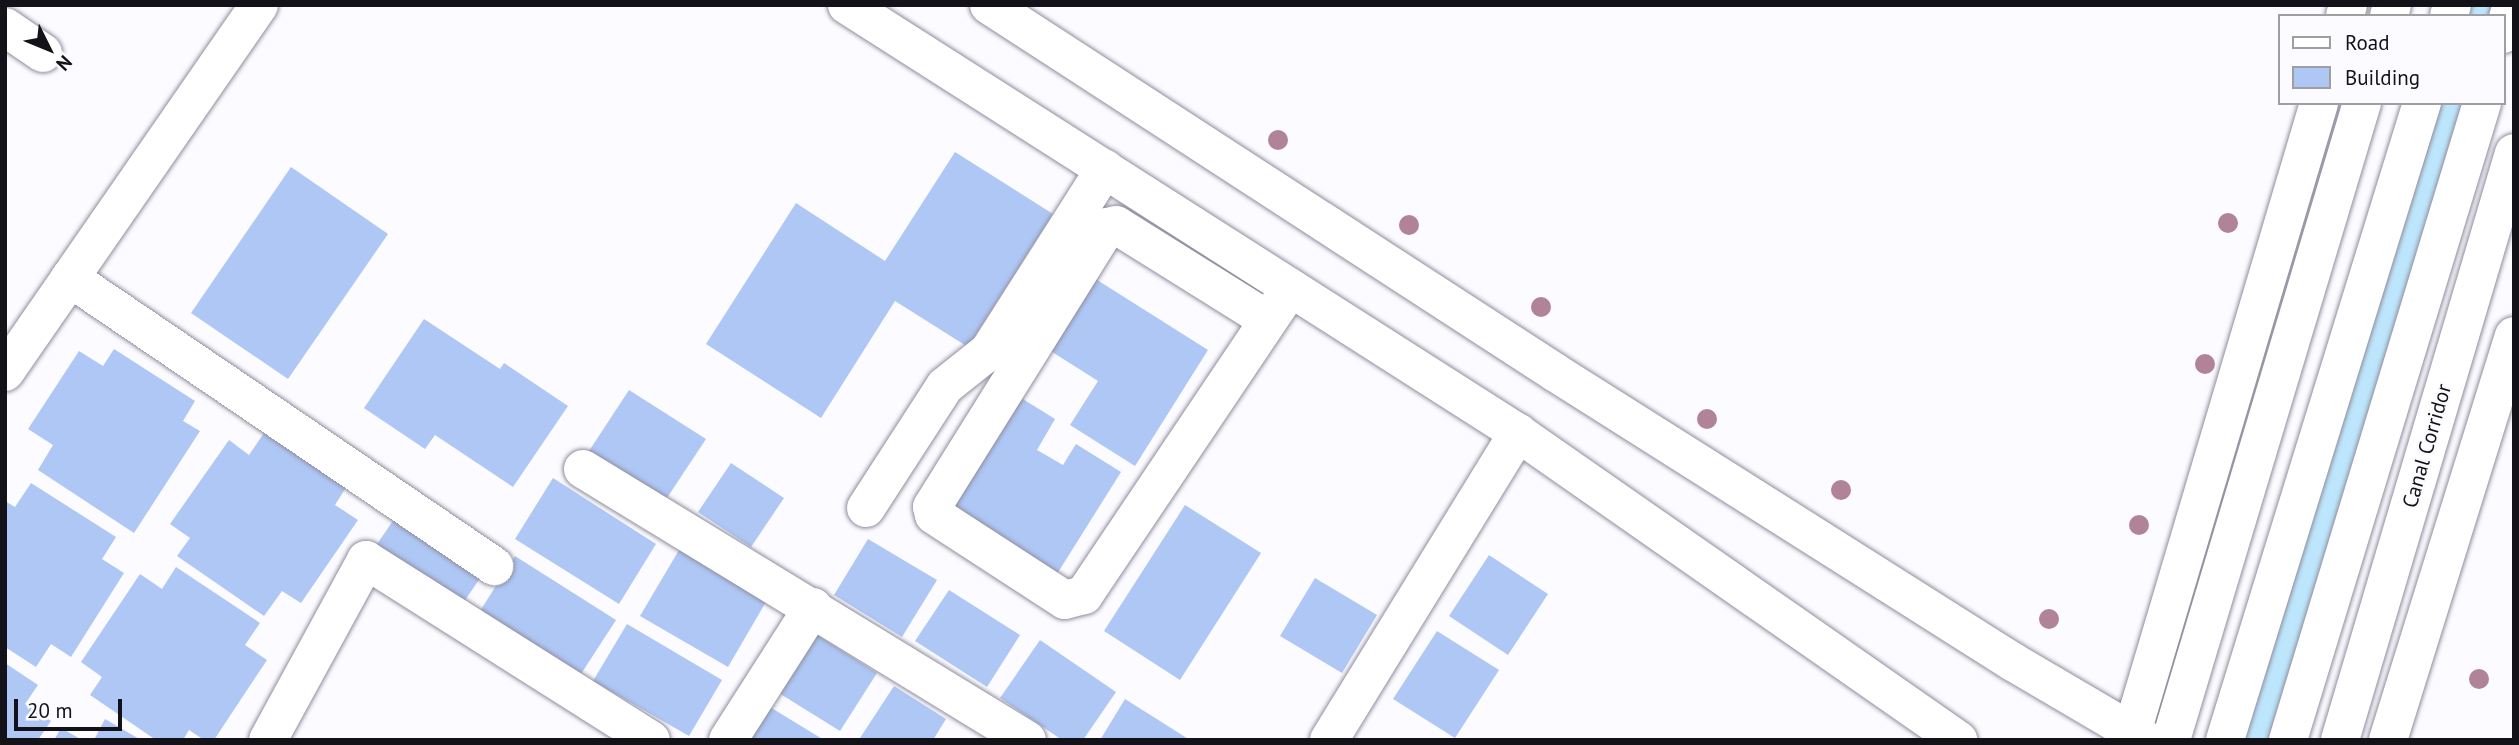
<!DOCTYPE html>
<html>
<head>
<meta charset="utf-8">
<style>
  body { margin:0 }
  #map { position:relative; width:2519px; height:745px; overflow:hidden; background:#fcfbff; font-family:"PT Sans",sans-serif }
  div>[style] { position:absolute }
  .canal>* { height:38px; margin:-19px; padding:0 19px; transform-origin:19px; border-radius:19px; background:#bde6fc }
  .building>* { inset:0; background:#aec7f5 }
  .roads { filter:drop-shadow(0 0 2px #908d9e) drop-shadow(0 0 2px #908d9e) }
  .minor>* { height:38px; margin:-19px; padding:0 19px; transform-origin:19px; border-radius:19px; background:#fff }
  .trees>* { width:20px; height:20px; margin:-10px; border-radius:50%; background:#b08399 }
  span { translate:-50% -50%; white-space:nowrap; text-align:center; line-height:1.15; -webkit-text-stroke:5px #fcfbff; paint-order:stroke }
  .street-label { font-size:21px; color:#131219 }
  .frame { position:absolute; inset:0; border:7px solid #131219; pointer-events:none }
  .legend { position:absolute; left:2278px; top:14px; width:228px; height:91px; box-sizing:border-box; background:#fcfbff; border:2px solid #9f9ea3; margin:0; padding:9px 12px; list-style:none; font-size:21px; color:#131219 }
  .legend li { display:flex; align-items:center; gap:14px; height:35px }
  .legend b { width:35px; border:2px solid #9f9ea3 }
  .north { position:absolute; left:14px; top:14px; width:70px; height:70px; -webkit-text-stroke:5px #fcfbff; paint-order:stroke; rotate:133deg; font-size:19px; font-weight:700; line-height:28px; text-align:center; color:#131219 }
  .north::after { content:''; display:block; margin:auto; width:24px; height:32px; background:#131219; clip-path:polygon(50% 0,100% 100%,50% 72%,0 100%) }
  .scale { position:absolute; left:14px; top:699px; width:108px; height:32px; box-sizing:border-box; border:4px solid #131219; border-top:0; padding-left:9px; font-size:21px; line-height:24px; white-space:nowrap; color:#131219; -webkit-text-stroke:5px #fcfbff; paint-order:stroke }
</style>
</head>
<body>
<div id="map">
  <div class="canal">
    <div style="left:2481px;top:16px;width:12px;rotate:-70deg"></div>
    <div style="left:2261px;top:740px;width:666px;rotate:-73.06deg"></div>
  </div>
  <div class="building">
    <div style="clip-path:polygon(955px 152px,1053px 214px,968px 347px,895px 301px,821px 418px,706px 344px,796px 203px,885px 261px)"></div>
    <div style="clip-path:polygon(291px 167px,388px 234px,288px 379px,191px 313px)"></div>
    <div style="clip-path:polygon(1083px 271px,1208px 350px,1135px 466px,1070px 425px,1098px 381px,1038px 343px)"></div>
    <div style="clip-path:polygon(424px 319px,500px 369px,504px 363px,568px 406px,513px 487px,435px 435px,425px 449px,364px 408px)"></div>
    <div style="clip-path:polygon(114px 349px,195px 401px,183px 421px,200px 431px,134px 533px,38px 470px,53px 445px,28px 429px,79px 351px,103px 366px)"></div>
    <div style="clip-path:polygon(629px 390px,706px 439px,663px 504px,587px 454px)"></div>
    <div style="clip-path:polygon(1015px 394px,1055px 419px,1037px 450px,1063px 465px,1076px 444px,1121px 472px,1057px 574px,945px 504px)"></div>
    <div style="clip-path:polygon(266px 430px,347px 486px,335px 505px,358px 520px,301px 603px,282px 591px,264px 616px,177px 556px,190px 538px,170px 524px,229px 440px,249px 455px)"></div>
    <div style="clip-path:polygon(731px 463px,784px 498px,751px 547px,698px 512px)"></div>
    <div style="clip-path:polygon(553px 478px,656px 544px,619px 604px,515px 539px)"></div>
    <div style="clip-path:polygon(31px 483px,116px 537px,102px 559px,124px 573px,71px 657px,51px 644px,36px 667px,5px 647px,5px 501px,15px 507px)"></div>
    <div style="clip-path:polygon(1185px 505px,1261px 553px,1180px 680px,1104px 631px)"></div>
    <div style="clip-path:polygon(399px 512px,485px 571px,459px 609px,373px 550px)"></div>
    <div style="clip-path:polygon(868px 539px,937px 580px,902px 637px,834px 595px)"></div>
    <div style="clip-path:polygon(679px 550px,767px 600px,728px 667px,640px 616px)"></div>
    <div style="clip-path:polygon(1489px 555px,1548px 594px,1508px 655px,1449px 616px)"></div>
    <div style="clip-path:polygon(515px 556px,616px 620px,581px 674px,480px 611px)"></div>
    <div style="clip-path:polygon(176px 567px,260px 623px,245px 645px,267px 660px,214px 740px,204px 740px,189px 730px,183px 740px,156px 740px,90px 695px,102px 677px,81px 662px,140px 574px,162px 589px)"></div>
    <div style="clip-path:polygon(1315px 578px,1377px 615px,1342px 673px,1280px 636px)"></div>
    <div style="clip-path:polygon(949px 590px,1020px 635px,987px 687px,915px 641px)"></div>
    <div style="clip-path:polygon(627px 624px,722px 680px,689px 736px,593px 681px)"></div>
    <div style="clip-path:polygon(811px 631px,877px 673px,840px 731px,774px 690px)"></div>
    <div style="clip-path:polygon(1437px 631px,1499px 670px,1455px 738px,1393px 699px)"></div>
    <div style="clip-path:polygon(1040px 640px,1116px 692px,1083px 740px,1062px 740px,1000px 698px)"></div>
    <div style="clip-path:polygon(5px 663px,38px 685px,25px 704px,51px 721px,38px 740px,5px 740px)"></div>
    <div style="clip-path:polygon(894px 686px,946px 719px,933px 740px,860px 738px)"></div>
    <div style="clip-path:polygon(1125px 699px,1190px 740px,1100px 740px)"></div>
    <div style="clip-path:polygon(765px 704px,824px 740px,744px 740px)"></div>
    <div style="clip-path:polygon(105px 719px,141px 740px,94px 740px)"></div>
    <div style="clip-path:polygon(61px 728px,82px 740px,54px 740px)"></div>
  </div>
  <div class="roads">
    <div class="minor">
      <div style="left:847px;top:5px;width:796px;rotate:32.53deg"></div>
      <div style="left:1518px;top:433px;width:537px;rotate:34.9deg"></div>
      <div style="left:989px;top:5px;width:676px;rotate:32.98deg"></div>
      <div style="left:1556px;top:373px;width:541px;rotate:32.31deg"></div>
      <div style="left:2013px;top:662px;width:154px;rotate:30.4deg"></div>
      <div style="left:2345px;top:16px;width:11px;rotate:-75deg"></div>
      <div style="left:2389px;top:16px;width:11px;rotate:-75deg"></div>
      <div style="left:2449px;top:16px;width:11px;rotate:-75deg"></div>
      <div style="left:5px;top:27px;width:46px;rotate:34.4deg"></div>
      <div style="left:2503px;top:34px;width:30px;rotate:-73deg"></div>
      <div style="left:70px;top:278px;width:513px;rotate:34.19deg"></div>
      <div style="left:1268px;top:320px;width:179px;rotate:-148deg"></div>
      <div style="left:1116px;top:225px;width:9px;rotate:167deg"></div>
      <div style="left:1107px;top:227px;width:330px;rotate:122deg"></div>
      <div style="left:932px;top:507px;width:8px;rotate:76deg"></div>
      <div style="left:934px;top:515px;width:156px;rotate:33deg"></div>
      <div style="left:1065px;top:600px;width:20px;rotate:-15deg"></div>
      <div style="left:1084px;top:595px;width:370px;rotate:-56.1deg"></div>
      <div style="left:5px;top:372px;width:446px;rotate:-55.3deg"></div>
      <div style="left:583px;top:469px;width:520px;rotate:31.4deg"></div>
      <div style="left:866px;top:508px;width:145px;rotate:-57.1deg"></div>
      <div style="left:945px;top:386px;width:56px;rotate:-38.5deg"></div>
      <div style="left:989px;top:351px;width:216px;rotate:-57.5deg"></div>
      <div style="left:2132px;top:732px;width:656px;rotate:-73.44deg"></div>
      <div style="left:268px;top:740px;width:205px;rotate:-61.4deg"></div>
      <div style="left:366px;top:560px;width:337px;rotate:32.3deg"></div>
      <div style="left:728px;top:740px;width:158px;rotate:-57.4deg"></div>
      <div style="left:1329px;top:740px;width:361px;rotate:-58.4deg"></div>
      <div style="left:2171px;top:740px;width:665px;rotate:-73.31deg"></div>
      <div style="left:2225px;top:740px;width:667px;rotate:-72.82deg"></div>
      <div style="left:2288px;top:740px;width:666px;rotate:-73.06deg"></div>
      <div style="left:2340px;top:740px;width:612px;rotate:-73.49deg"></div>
      <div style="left:2388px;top:740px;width:423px;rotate:-72.7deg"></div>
    </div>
  </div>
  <div class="trees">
    <div style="left:1278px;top:140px"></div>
    <div style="left:2228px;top:223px"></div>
    <div style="left:1409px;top:225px"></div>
    <div style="left:1541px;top:307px"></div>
    <div style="left:2205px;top:364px"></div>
    <div style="left:1707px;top:419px"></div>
    <div style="left:1841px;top:490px"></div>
    <div style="left:2139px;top:525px"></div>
    <div style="left:2049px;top:619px"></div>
    <div style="left:2479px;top:679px"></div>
  </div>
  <div class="street-label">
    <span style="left:2427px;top:446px;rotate:-74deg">Canal Corridor</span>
  </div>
  <div class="frame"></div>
  <ul class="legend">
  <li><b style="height:9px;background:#fff"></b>Road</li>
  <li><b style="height:19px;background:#aec7f5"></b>Building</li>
  </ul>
  <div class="north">N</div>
  <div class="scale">20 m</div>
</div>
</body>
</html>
